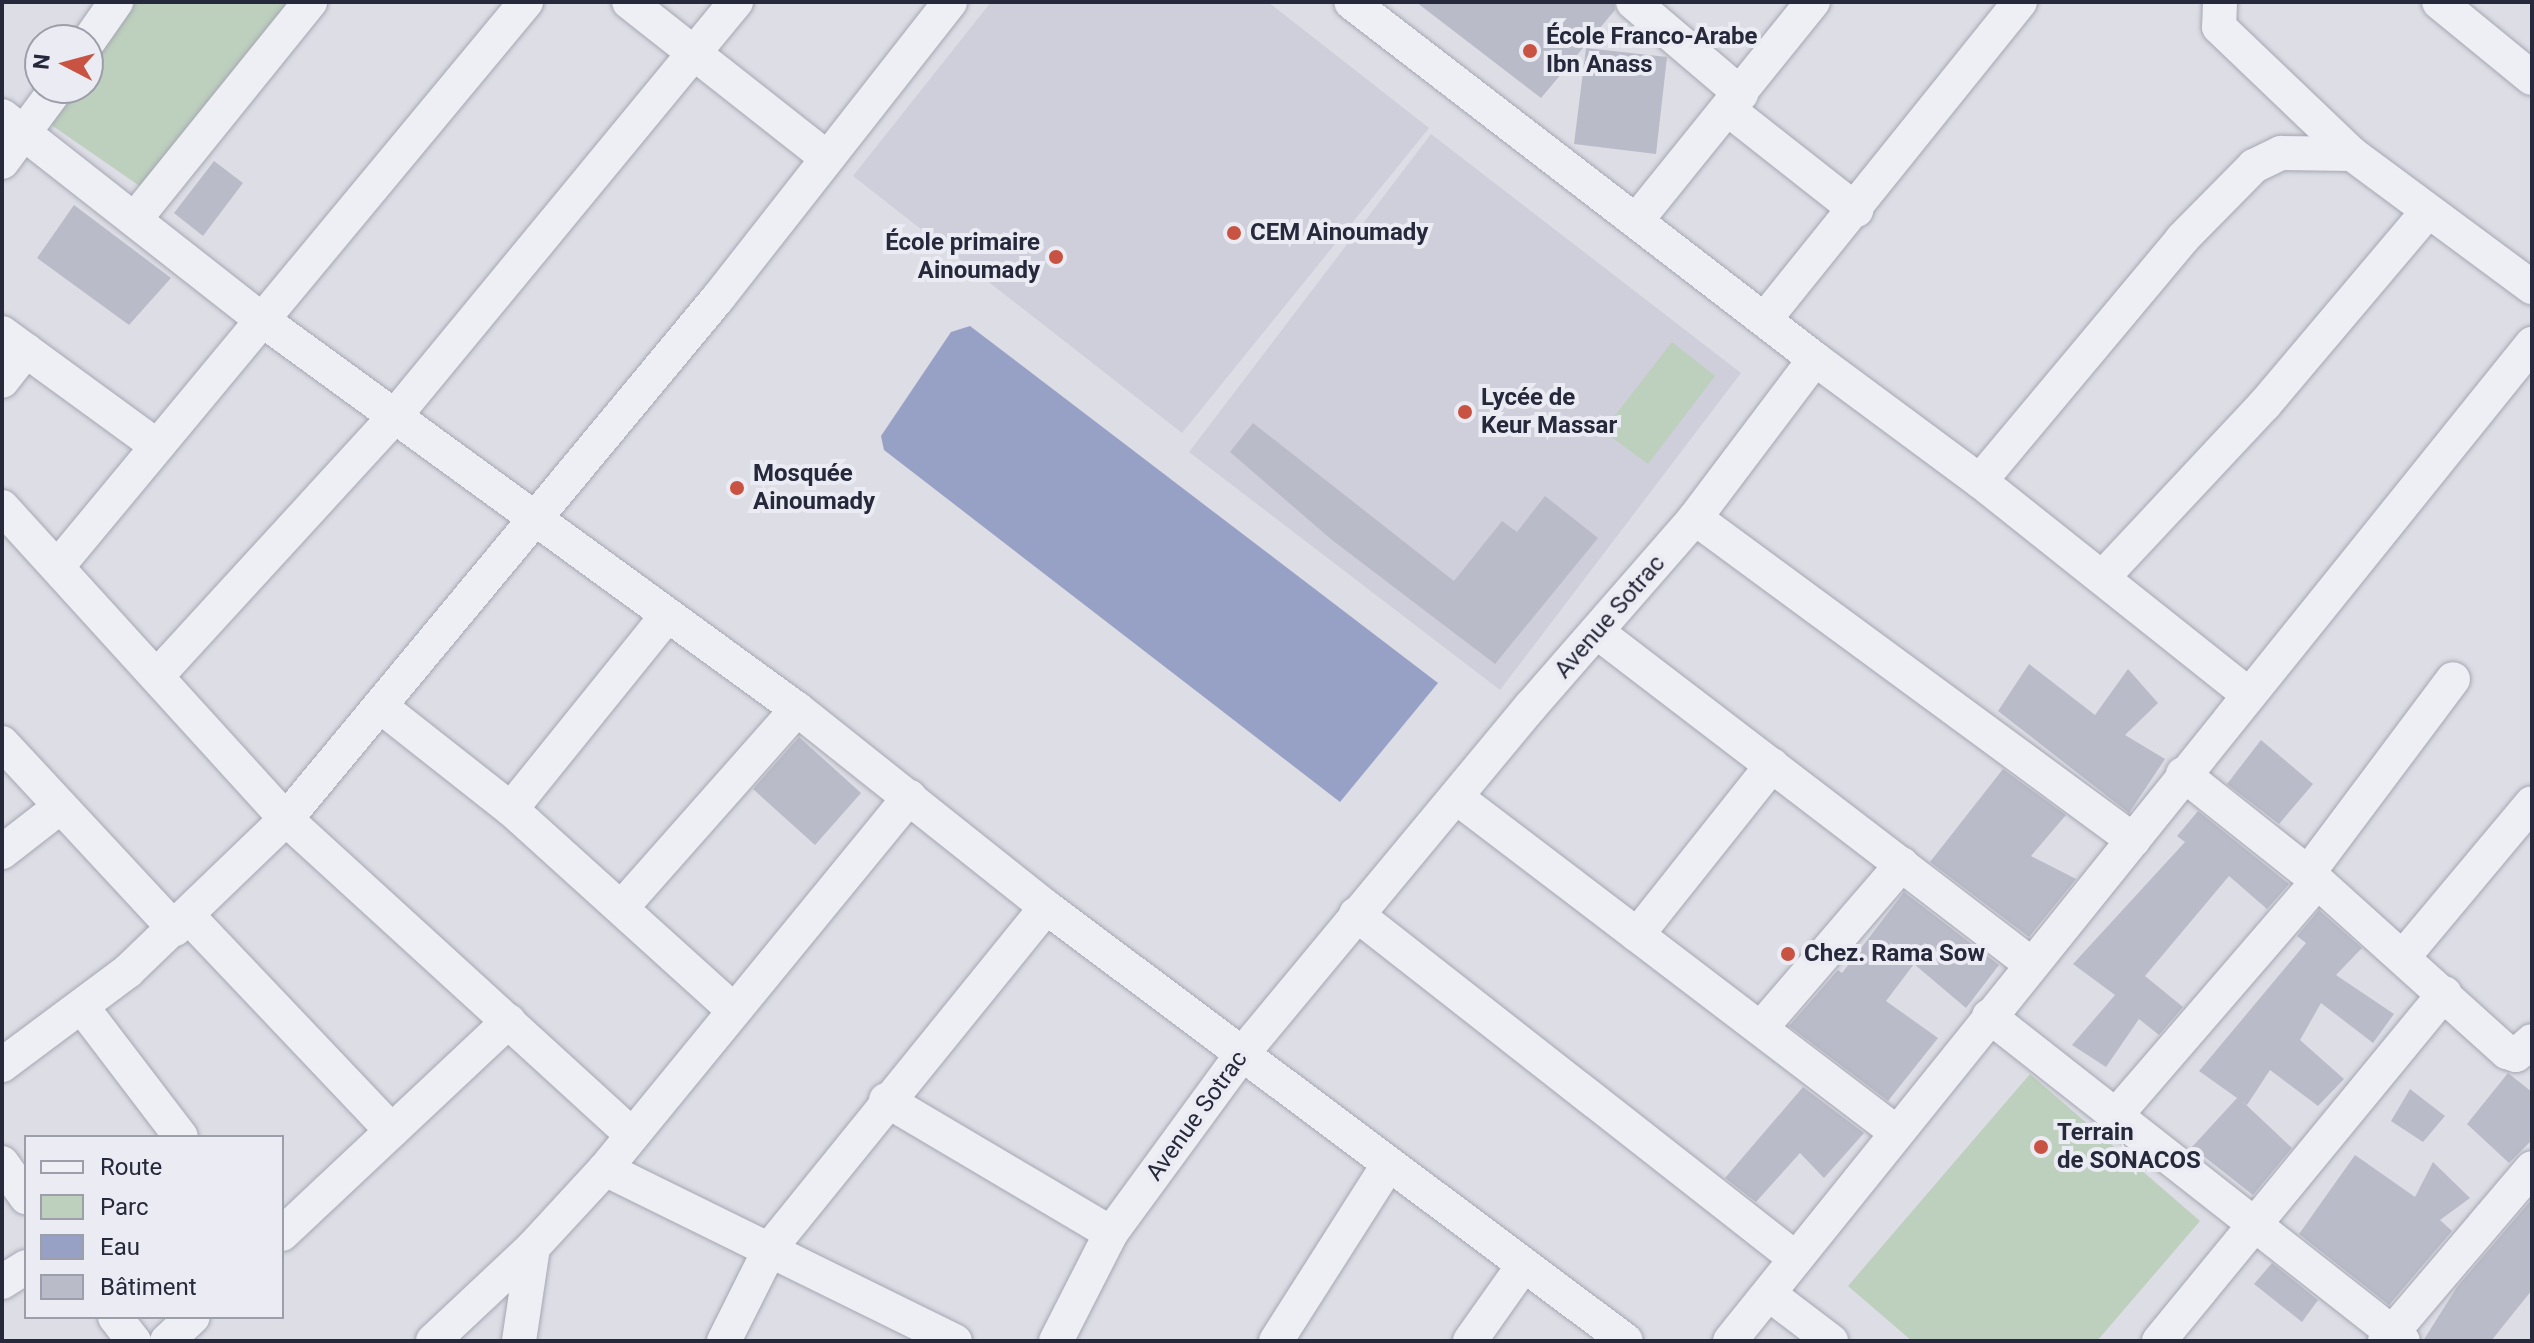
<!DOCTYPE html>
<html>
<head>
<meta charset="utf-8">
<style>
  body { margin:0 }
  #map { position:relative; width:2534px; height:1343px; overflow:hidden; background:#dcdde5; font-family:Roboto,sans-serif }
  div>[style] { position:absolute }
  .built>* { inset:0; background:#cecfda }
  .green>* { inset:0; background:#bdcfbd }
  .water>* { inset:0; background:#97a1c5 }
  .building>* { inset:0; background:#b9bbc8 }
  .roads { filter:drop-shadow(0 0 2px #a5a7b2) drop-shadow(0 0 2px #a5a7b2) }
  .minor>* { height:34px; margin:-17px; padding:0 17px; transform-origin:17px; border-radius:17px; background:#eeeff4 }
  .dots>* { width:22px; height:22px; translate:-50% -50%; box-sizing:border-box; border:4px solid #ebecf3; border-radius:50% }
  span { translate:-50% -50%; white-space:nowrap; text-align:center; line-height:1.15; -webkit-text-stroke:8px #ebecf3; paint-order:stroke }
  .poi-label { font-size:24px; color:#26283b; font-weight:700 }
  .left { translate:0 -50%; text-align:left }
  .right { translate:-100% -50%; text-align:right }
  .street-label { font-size:24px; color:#26283b }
  .frame { position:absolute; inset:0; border:4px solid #26283b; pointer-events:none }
  .legend { position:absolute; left:24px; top:1135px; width:260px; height:184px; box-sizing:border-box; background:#ebecf3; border:2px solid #9c9ea9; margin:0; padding:10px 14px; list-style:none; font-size:24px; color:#26283b }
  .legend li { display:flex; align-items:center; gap:16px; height:40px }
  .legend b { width:40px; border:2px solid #9c9ea9 }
  .north { position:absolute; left:24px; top:24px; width:80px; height:80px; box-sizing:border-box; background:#ebecf3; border:2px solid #9c9ea9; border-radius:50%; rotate:276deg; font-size:22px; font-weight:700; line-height:32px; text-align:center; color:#26283b }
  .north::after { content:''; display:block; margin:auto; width:28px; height:36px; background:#c85343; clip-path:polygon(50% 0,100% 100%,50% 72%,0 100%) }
</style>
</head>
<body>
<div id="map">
  <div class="built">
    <div style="clip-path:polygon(991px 2px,1268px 2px,1429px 128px,1182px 433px,853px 176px)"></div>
    <div style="clip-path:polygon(1431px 134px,1741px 373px,1500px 690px,1189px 452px)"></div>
  </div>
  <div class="green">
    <div style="clip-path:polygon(136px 2px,288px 2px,147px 191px,47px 122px,73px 88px,88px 88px,88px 67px)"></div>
    <div style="clip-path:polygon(1672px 342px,1715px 376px,1648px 464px,1603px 431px)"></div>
    <div style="clip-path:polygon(2030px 1074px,2200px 1221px,2097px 1341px,1912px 1341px,1848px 1286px)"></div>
  </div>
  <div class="water">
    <div style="clip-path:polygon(970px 326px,1438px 683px,1340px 802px,884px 450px,881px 436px,951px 332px)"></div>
  </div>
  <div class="building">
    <div style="clip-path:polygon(1416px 2px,1614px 2px,1615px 10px,1541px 98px)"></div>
    <div style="clip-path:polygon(1586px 48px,1667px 57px,1656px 154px,1574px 144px)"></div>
    <div style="clip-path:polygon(214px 161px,243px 183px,203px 236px,174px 213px)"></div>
    <div style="clip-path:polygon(74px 205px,171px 278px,129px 325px,37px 258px)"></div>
    <div style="clip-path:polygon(1253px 423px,1454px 581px,1502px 521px,1517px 532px,1545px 496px,1598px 538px,1495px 664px,1332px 540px,1230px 452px)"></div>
    <div style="clip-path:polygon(2029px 664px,2095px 715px,2128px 669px,2158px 703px,2125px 735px,2165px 759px,2129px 813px,1998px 711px)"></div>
    <div style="clip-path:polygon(799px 737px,861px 793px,815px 845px,753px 789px)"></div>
    <div style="clip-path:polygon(2261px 740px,2313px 784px,2279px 824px,2227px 784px)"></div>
    <div style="clip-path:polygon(2003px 769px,2066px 815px,2031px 856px,2076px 879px,2029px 937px,1930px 862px)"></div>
    <div style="clip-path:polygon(2198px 811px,2289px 884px,2267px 909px,2229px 876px,2145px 976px,2183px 1007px,2159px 1035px,2139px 1019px,2106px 1067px,2072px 1045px,2115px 995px,2073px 964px,2185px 842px,2177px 836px)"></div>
    <div style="clip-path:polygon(1904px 892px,1999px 965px,1966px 1008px,1914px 964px,1886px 1001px,1938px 1038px,1888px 1101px,1789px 1026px,1838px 970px,1842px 973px)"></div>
    <div style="clip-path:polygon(2319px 910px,2362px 948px,2336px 975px,2394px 1014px,2373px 1043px,2321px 1003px,2300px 1040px,2344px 1079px,2318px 1106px,2270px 1070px,2247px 1105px,2241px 1100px,2292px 1148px,2253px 1195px,2192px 1147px,2237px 1098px,2199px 1071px,2306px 943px,2297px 936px)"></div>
    <div style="clip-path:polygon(2508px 1073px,2532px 1092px,2532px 1140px,2509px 1163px,2467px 1124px)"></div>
    <div style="clip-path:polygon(1803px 1087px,1864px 1133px,1824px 1178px,1800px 1153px,1756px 1202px,1725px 1178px)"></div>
    <div style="clip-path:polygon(2410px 1089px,2445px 1116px,2423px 1142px,2391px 1121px)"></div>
    <div style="clip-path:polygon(2355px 1155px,2415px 1197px,2433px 1162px,2470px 1198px,2440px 1220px,2452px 1231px,2389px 1305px,2299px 1234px)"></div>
    <div style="clip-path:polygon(2532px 1199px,2532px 1290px,2491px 1341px,2423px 1341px,2457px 1287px)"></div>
    <div style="clip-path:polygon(2272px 1263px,2318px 1300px,2302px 1322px,2254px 1284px)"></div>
  </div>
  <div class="roads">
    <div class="minor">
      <div style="left:629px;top:2px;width:252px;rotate:38.2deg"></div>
      <div style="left:1633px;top:2px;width:142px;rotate:40.4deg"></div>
      <div style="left:2220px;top:2px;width:25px;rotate:92deg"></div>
      <div style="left:2219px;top:27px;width:184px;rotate:43.7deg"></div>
      <div style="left:2352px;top:154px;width:224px;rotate:36.5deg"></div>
      <div style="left:2439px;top:2px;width:120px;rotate:39.3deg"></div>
      <div style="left:88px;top:42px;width:49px;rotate:-55deg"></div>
      <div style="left:1729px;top:110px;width:162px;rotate:38.2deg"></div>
      <div style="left:2px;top:116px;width:329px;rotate:38.1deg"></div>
      <div style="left:261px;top:319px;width:663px;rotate:36.04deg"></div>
      <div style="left:797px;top:709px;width:318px;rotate:38.5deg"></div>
      <div style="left:1046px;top:907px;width:724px;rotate:36.81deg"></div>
      <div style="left:2px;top:162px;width:92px;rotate:-53.4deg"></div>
      <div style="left:135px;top:219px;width:279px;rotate:-51.1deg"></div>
      <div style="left:1636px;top:221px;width:282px;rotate:-51.1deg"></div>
      <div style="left:1765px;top:319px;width:407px;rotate:-51.2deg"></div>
      <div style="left:2px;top:333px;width:192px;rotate:36.1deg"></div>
      <div style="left:1815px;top:359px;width:205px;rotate:36.5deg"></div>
      <div style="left:1980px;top:481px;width:342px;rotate:38.5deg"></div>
      <div style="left:2px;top:381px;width:39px;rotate:-52deg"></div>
      <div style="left:1980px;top:481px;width:315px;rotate:-50.1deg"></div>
      <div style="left:2182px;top:239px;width:103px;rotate:-45.4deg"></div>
      <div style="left:2254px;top:166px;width:30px;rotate:-26deg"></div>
      <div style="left:2281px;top:153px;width:71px;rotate:0.8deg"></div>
      <div style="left:2px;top:507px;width:422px;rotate:47.7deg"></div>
      <div style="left:286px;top:819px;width:469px;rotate:42.4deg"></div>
      <div style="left:1695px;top:518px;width:544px;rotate:36.32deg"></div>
      <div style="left:58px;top:566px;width:733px;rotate:-50.31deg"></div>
      <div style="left:2103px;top:577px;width:237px;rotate:-46.9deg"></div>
      <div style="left:2265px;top:404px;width:251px;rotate:-49.8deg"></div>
      <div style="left:1597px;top:632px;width:546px;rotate:37.42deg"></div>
      <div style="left:157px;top:676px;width:351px;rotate:-47.5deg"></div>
      <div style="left:394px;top:417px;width:538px;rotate:-50.51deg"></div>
      <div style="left:380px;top:706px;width:167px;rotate:38.2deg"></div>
      <div style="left:511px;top:809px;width:298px;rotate:42.1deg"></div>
      <div style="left:2px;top:743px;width:254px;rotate:47.1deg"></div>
      <div style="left:2183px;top:774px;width:159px;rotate:38.4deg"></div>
      <div style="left:2308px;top:873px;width:268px;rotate:42deg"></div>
      <div style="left:2507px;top:1052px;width:9px;rotate:18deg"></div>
      <div style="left:2516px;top:1055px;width:21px;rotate:-41deg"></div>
      <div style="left:1456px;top:797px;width:553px;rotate:37.28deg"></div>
      <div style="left:511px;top:809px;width:247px;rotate:-51.1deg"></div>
      <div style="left:2px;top:852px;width:73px;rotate:-37.8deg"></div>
      <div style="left:2308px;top:873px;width:242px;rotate:-53.2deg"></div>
      <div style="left:622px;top:907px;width:264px;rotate:-48.5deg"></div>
      <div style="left:1356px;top:914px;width:558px;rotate:38.08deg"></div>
      <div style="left:188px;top:916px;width:296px;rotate:46.5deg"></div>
      <div style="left:1637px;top:935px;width:217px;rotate:-51.5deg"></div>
      <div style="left:2404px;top:956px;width:199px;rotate:-50.1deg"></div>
      <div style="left:82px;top:1007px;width:163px;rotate:52.7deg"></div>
      <div style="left:1989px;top:1016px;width:526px;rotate:38.13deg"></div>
      <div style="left:1761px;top:1028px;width:216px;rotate:-49.3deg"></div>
      <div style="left:2px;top:1065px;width:157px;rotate:-36.7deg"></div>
      <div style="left:128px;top:971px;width:219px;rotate:-43.9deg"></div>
      <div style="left:286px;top:819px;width:677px;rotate:-50.34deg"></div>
      <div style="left:718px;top:298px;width:376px;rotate:-51.9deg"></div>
      <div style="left:886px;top:1100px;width:261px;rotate:30.6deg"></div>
      <div style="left:2117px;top:1114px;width:306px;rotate:-49.2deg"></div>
      <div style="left:2px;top:1163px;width:42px;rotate:54.8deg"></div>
      <div style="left:605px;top:1169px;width:390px;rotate:26.2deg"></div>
      <div style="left:282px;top:1234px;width:311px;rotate:-43.2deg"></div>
      <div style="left:2px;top:1282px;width:28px;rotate:-32deg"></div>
      <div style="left:1769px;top:1294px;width:78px;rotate:37.2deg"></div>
      <div style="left:115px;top:1317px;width:31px;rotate:52deg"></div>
      <div style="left:167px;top:1341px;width:35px;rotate:-43deg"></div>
      <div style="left:433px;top:1341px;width:137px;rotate:-43.2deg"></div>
      <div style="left:533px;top:1247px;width:106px;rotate:-47.3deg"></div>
      <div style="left:605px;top:1169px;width:481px;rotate:-50.7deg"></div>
      <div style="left:519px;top:1341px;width:95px;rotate:-81.5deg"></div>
      <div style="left:724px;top:1341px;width:105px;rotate:-63.4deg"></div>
      <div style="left:771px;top:1247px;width:437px;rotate:-51deg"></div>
      <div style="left:1056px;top:1341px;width:121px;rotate:-63deg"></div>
      <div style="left:1111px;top:1233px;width:222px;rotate:-53.8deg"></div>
      <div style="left:1242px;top:1054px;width:452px;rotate:-50.3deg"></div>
      <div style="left:1531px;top:706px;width:249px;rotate:-48.9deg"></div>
      <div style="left:1695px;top:518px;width:199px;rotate:-53deg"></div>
      <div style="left:1815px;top:359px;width:585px;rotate:-142.43deg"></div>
      <div style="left:1276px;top:1341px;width:209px;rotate:-57.5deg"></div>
      <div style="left:1470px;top:1341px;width:92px;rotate:-54.8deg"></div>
      <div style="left:1730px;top:1341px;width:1280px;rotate:-51.19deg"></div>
      <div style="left:2159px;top:1341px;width:450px;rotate:-50.6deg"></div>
      <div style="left:2385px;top:1341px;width:227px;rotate:-49.6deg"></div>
    </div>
  </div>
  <div class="dots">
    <div style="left:1530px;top:51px;background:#c85343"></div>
    <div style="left:1234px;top:233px;background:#c85343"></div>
    <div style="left:1056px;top:257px;background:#c85343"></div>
    <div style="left:1465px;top:412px;background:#c85343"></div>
    <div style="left:737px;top:488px;background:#c85343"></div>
    <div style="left:1788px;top:954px;background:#c85343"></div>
    <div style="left:2041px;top:1147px;background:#c85343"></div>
  </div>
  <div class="poi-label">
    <span class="left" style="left:1546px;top:51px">École Franco-Arabe<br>Ibn Anass</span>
    <span class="left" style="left:1250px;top:233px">CEM Ainoumady</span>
    <span class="right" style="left:1040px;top:257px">École primaire<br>Ainoumady</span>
    <span class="left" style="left:1481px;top:412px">Lycée de<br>Keur Massar</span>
    <span class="left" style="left:753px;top:488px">Mosquée<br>Ainoumady</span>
    <span class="left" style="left:1804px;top:954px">Chez. Rama Sow</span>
    <span class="left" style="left:2057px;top:1147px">Terrain<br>de SONACOS</span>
  </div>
  <div class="street-label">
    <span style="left:1610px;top:617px;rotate:-49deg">Avenue Sotrac</span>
    <span style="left:1197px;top:1116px;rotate:-54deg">Avenue Sotrac</span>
  </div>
  <div class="frame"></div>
  <ul class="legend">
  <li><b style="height:10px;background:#eeeff4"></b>Route</li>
  <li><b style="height:22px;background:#bdcfbd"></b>Parc</li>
  <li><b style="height:22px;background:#97a1c5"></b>Eau</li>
  <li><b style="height:22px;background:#b9bbc8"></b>Bâtiment</li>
  </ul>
  <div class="north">N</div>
</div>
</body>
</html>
